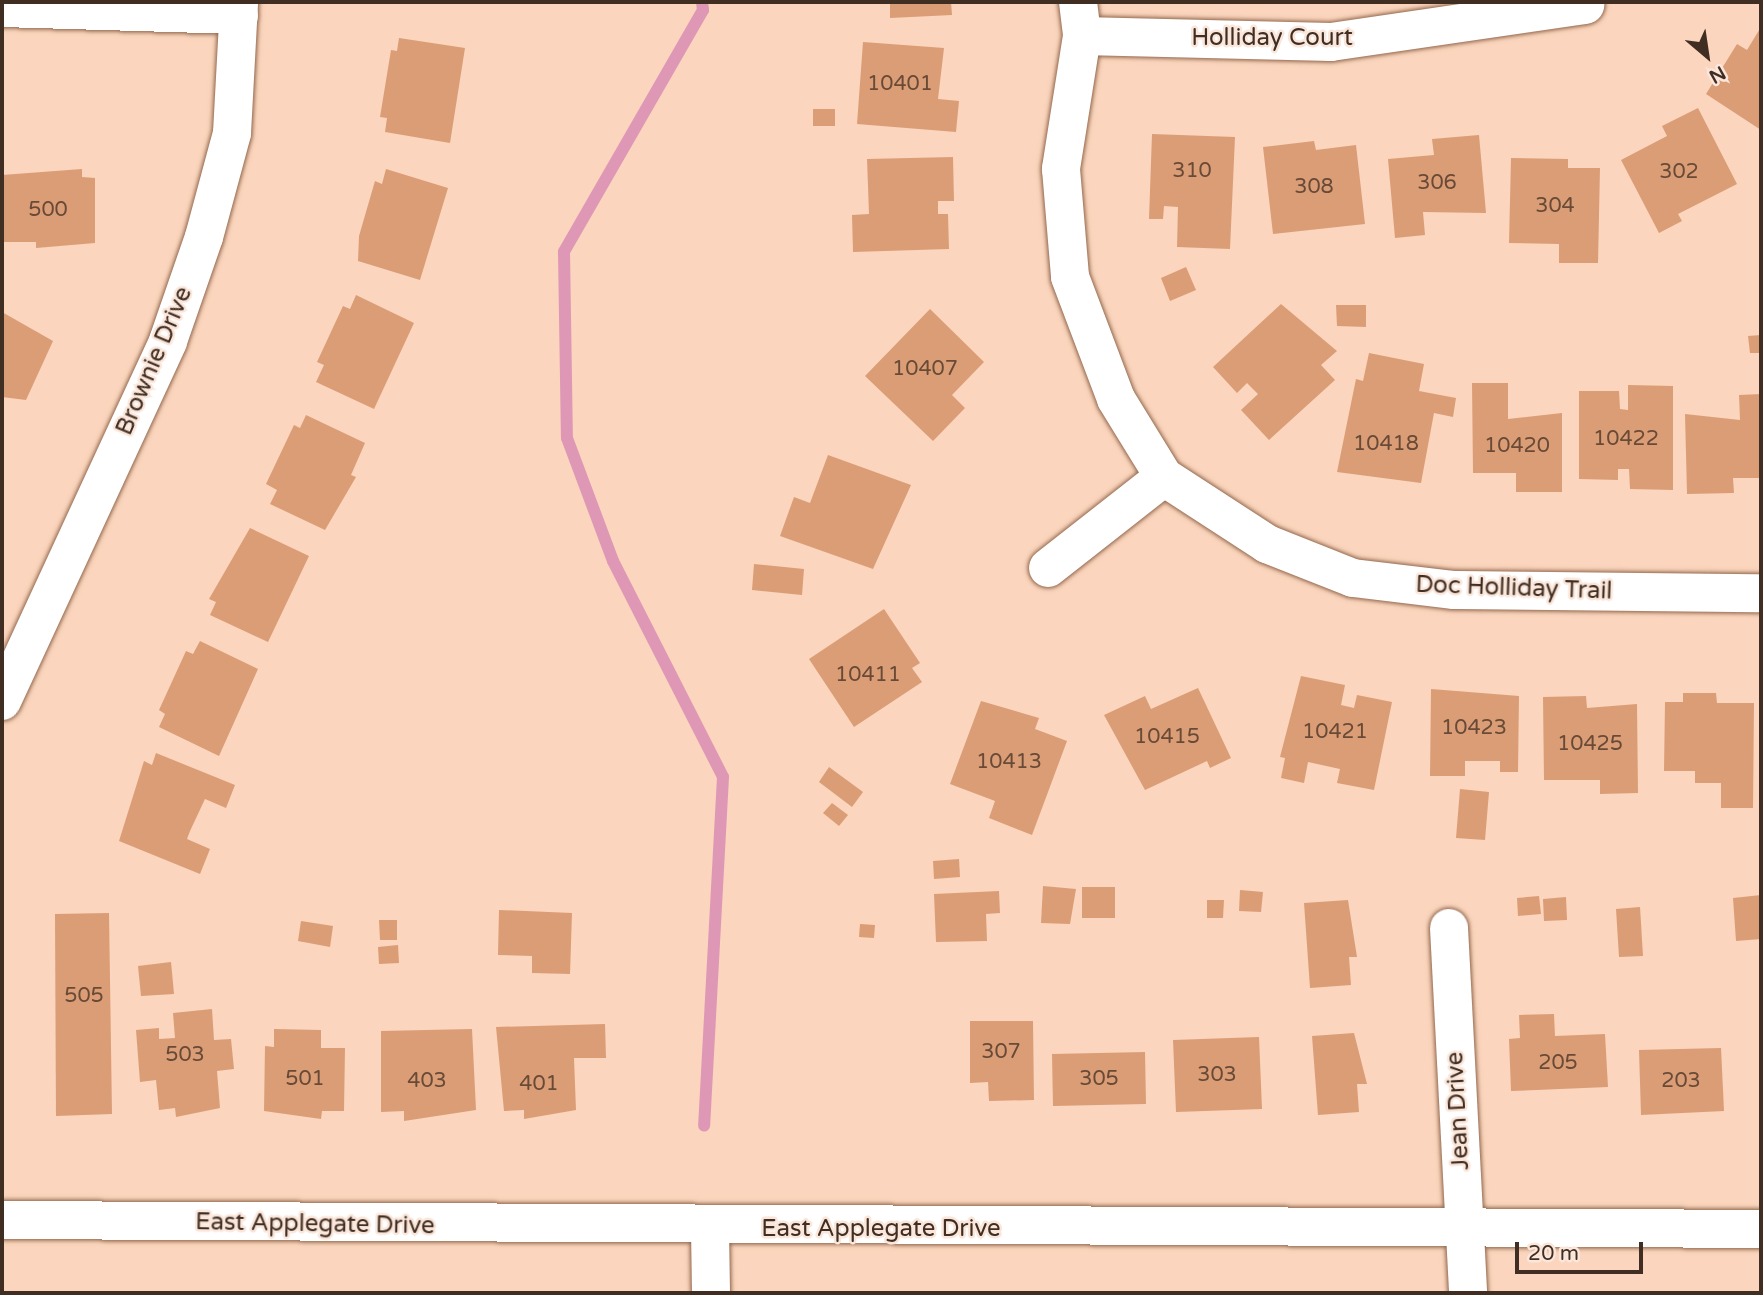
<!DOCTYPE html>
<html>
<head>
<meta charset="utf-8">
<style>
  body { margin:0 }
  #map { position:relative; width:1763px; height:1295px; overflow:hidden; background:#fbd5bd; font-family:"Varela Round",sans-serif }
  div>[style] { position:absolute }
  .stream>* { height:12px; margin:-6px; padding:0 6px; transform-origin:6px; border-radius:6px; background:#de98b5 }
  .building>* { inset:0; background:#db9d76 }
  .roads { filter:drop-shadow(0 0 2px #93684d) drop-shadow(0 0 2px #93684d) }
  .minor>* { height:38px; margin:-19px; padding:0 19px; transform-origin:19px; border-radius:19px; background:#fff }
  span { translate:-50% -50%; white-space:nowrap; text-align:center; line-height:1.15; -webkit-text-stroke:5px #fae6da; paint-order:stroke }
  .number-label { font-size:21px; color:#684a37 }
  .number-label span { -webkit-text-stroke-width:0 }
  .street-label { font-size:24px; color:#412e22 }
  .frame { position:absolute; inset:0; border:4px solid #412e22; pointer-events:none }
  .north { position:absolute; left:1672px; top:21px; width:70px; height:70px; -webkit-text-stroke:5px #fae6da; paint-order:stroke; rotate:151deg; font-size:19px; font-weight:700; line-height:28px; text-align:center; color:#412e22 }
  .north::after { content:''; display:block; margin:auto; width:24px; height:32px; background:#412e22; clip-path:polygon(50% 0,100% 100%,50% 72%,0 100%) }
  .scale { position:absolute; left:1515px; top:1242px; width:128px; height:32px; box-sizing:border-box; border:4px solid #412e22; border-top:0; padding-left:9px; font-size:21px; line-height:24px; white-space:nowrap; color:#412e22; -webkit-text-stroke:5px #fae6da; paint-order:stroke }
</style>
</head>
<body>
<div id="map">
  <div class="stream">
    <div style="left:702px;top:2px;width:8px;rotate:83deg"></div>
    <div style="left:703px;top:10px;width:279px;rotate:119.9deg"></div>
    <div style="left:564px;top:252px;width:186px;rotate:89.1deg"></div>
    <div style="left:567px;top:438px;width:131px;rotate:69.5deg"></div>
    <div style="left:613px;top:561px;width:242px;rotate:63deg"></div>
    <div style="left:723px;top:777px;width:349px;rotate:93.1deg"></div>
  </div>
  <div class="building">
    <div style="clip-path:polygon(890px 2px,951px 2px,952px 15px,890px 18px)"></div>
    <div style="clip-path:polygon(1761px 27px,1761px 130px,1706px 94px,1737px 44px,1747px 50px)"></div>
    <div style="clip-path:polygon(399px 38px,465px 48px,450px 143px,385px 132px,387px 118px,380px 117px,391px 50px,397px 51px)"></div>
    <div style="clip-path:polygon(863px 42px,944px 48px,938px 99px,959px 101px,956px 132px,857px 124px)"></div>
    <div style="clip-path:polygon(1698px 108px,1737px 184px,1678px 214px,1682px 221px,1659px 233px,1621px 160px,1667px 136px,1662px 126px)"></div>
    <div style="clip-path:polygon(813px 109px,835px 109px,835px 126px,813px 126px)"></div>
    <div style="clip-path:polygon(1152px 134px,1235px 137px,1230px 249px,1177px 247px,1178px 207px,1164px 206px,1163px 219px,1149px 219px)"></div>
    <div style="clip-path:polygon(1479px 135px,1486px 213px,1423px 212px,1425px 235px,1395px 238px,1388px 159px,1434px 155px,1432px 139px)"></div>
    <div style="clip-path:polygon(1314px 141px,1316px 150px,1356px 145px,1365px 224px,1273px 234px,1263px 147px)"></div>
    <div style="clip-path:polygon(953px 157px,954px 201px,938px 201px,938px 214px,948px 214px,949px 249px,853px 252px,852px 215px,869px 214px,867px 159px)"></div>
    <div style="clip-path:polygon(1511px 158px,1568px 159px,1568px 168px,1600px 168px,1598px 263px,1559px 263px,1559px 244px,1509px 243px)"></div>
    <div style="clip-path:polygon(82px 169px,82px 177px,95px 178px,95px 243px,36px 248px,36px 242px,2px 242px,2px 175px)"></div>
    <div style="clip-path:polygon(386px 169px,448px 188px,420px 280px,358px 261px,359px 236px,375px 181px,382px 184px)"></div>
    <div style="clip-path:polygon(1186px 267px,1196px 290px,1170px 301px,1161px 278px)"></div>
    <div style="clip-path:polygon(356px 295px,414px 323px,374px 409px,316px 382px,324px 365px,317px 362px,343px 306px,350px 309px)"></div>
    <div style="clip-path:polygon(1281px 304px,1337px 351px,1321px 365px,1335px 380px,1269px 440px,1241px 410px,1258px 394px,1247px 383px,1237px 393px,1213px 367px)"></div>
    <div style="clip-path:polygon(1336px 305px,1366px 305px,1366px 327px,1337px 326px)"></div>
    <div style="clip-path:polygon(930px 309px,984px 362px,952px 395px,965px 408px,933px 441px,865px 376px)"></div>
    <div style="clip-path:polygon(2px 312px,53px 341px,26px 400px,2px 397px)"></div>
    <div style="clip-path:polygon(1761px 335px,1761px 353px,1750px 353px,1748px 336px)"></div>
    <div style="clip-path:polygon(1369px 353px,1424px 364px,1419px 391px,1456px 398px,1453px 417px,1434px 413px,1421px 483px,1337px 472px,1356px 379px,1363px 381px)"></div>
    <div style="clip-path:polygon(1472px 383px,1508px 383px,1508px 419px,1562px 413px,1562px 492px,1516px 492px,1516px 473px,1473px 473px)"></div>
    <div style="clip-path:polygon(1628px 385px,1673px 386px,1673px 490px,1630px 489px,1629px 469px,1618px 469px,1618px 480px,1579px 479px,1579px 391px,1619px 391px,1620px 409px,1628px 410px)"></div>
    <div style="clip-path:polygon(1761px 394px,1761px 478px,1733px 478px,1734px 493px,1687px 494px,1685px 414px,1740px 420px,1739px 395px)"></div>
    <div style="clip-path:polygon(306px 415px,365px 443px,351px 475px,356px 477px,325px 530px,270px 504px,277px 490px,266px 484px,294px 425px,300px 428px)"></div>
    <div style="clip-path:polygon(828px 455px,911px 485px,873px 569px,780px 536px,794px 497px,810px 503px)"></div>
    <div style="clip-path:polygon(250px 528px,309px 556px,268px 642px,210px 615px,216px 602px,209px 599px)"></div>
    <div style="clip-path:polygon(754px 564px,804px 569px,802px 595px,752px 590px)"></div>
    <div style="clip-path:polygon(884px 609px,920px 663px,912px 668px,922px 682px,854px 727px,809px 659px)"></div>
    <div style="clip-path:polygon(200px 641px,258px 669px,219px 756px,159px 727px,165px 714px,159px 710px,186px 651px,193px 654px)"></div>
    <div style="clip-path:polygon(1301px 676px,1345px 685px,1341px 705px,1354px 708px,1357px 695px,1392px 702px,1374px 790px,1337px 783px,1340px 769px,1308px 762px,1304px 783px,1281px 778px,1285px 758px,1280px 757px)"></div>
    <div style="clip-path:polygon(1198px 688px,1231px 758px,1210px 768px,1207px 761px,1145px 790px,1104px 715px,1145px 696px,1151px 709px)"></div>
    <div style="clip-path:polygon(1431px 689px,1519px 696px,1518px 772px,1500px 772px,1500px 761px,1465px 761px,1465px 776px,1430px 776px)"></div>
    <div style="clip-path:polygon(1683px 693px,1716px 693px,1717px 703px,1754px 703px,1753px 808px,1721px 808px,1721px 783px,1695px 783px,1695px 771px,1664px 771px,1665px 702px,1683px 702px)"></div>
    <div style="clip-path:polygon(1586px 696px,1587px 708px,1637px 704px,1638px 793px,1600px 794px,1600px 780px,1544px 780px,1543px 697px)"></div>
    <div style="clip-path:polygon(981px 701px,1039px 718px,1035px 729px,1067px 741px,1032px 835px,989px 818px,995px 801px,950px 784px)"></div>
    <div style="clip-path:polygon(156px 753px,235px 785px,226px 808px,205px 799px,190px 831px,187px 839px,210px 849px,200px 874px,119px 841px,144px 761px,152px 765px)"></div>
    <div style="clip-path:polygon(829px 767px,863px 792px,852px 807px,819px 782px)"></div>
    <div style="clip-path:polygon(1460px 789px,1489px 792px,1485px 840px,1456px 838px)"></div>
    <div style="clip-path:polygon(832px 803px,848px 815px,839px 826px,823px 813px)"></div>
    <div style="clip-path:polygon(959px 859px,960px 877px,934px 879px,933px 861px)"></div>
    <div style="clip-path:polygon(1043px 886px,1076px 889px,1070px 924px,1041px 923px)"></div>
    <div style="clip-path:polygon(1082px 887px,1115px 887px,1115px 918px,1082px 918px)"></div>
    <div style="clip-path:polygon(1240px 890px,1263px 892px,1261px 912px,1239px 911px)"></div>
    <div style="clip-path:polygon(999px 891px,1000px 913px,986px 914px,987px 941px,936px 942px,934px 894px)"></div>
    <div style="clip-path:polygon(1761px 895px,1761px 939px,1736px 941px,1733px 898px)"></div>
    <div style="clip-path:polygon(1539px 896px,1541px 914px,1518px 916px,1517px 898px)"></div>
    <div style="clip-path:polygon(1566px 897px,1567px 920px,1544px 921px,1543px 899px)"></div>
    <div style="clip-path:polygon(1207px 900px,1224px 900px,1223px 918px,1207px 918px)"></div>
    <div style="clip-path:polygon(1348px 900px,1357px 957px,1349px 957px,1351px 985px,1310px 988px,1304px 903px)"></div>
    <div style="clip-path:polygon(1640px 907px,1643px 956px,1619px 957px,1616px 909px)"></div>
    <div style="clip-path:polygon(499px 910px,572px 913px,570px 974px,532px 973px,532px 956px,498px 955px)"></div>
    <div style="clip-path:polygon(109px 913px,112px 1114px,56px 1116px,55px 914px)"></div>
    <div style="clip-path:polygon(379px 920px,397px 920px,397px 940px,380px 940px)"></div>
    <div style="clip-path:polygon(301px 921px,333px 926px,330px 947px,298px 941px)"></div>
    <div style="clip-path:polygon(860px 924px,875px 925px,874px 938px,859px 937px)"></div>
    <div style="clip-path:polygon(398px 945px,399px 963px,379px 964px,378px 947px)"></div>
    <div style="clip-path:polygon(171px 962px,174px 994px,141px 996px,138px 966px)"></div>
    <div style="clip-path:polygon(212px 1009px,214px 1040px,231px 1039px,234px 1069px,217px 1071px,220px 1108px,176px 1117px,175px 1108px,159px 1110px,156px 1080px,140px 1082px,136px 1030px,159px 1028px,159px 1039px,175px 1038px,173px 1013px)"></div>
    <div style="clip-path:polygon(1554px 1014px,1555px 1036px,1605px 1034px,1608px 1087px,1511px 1091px,1509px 1039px,1520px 1038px,1519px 1015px)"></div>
    <div style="clip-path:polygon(970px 1021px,1033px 1021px,1034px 1100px,989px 1101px,988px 1082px,970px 1083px)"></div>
    <div style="clip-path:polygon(605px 1024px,606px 1058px,574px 1058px,576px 1110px,524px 1119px,524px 1110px,504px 1111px,496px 1027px)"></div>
    <div style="clip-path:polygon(274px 1029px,321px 1030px,321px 1048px,345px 1048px,344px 1111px,322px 1111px,321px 1119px,264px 1111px,265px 1046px,274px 1047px)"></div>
    <div style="clip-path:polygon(472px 1029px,476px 1110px,404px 1121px,404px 1111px,381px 1112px,381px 1031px)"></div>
    <div style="clip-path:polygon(1354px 1033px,1367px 1084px,1357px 1084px,1359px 1112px,1318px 1115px,1312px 1036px)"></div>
    <div style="clip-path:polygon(1259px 1037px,1262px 1109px,1176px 1112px,1173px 1040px)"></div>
    <div style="clip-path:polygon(1721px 1048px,1724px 1111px,1641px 1115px,1639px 1050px)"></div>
    <div style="clip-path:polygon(1145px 1052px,1146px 1104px,1053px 1106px,1052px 1054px)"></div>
  </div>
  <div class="roads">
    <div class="minor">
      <div style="left:1078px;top:2px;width:34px;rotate:83deg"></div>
      <div style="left:1082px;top:36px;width:135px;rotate:99deg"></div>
      <div style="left:1061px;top:169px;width:108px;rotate:85.2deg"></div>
      <div style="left:1070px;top:277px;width:130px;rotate:69.3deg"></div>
      <div style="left:1116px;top:399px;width:92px;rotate:58.4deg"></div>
      <div style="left:1164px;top:477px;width:123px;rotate:33deg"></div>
      <div style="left:1267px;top:544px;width:92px;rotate:21.6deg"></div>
      <div style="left:1353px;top:578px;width:102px;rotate:6.8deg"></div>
      <div style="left:1454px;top:590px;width:307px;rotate:0.6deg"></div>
      <div style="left:2px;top:8px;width:237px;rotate:1.7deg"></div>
      <div style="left:1082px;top:36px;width:249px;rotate:1.4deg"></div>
      <div style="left:1331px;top:42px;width:257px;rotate:-8.3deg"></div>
      <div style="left:1048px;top:568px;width:147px;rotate:-38.1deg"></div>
      <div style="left:2px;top:701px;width:396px;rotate:-65.2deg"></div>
      <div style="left:168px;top:341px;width:110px;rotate:-70.9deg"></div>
      <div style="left:204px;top:237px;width:108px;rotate:-74.9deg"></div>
      <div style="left:232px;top:133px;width:131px;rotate:-86.9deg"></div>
      <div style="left:1449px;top:928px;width:365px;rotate:87deg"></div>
      <div style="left:2px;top:1220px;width:1759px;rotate:0.29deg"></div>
      <div style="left:710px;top:1229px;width:64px;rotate:89.1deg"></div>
    </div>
  </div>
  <div class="number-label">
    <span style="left:900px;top:84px">10401</span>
    <span style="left:1192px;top:171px">310</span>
    <span style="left:1679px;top:172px">302</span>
    <span style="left:1437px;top:183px">306</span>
    <span style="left:1314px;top:187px">308</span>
    <span style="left:1555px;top:206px">304</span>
    <span style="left:48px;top:210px">500</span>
    <span style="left:925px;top:369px">10407</span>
    <span style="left:1626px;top:439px">10422</span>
    <span style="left:1386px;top:444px">10418</span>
    <span style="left:1517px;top:446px">10420</span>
    <span style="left:868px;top:675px">10411</span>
    <span style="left:1474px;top:728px">10423</span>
    <span style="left:1335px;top:732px">10421</span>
    <span style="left:1167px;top:737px">10415</span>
    <span style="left:1590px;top:744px">10425</span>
    <span style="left:1009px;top:762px">10413</span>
    <span style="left:84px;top:996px">505</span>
    <span style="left:1001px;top:1052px">307</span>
    <span style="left:185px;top:1055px">503</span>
    <span style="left:1558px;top:1063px">205</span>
    <span style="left:1217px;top:1075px">303</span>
    <span style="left:305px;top:1079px">501</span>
    <span style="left:1099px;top:1079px">305</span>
    <span style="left:427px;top:1081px">403</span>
    <span style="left:1681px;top:1081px">203</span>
    <span style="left:539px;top:1084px">401</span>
  </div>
  <div class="street-label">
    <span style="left:1272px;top:38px">Holliday Court</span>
    <span style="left:154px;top:361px;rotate:-67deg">Brownie Drive</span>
    <span style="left:1514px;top:588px;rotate:2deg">Doc Holliday Trail</span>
    <span style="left:1458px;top:1111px;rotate:-93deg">Jean Drive</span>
    <span style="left:315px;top:1224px;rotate:1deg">East Applegate Drive</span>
    <span style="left:881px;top:1229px">East Applegate Drive</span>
  </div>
  <div class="frame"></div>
  <div class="north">N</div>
  <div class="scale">20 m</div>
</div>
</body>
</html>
